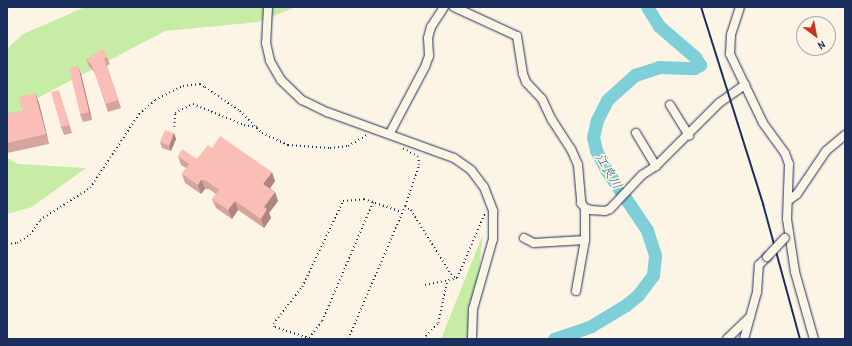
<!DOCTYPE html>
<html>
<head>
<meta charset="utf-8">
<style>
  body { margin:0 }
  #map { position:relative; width:852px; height:346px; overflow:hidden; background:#fcf5e5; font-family:"Patrick Hand","Klee One",sans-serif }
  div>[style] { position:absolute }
  .green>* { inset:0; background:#c7eca5 }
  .river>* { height:13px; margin:-6.5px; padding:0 6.5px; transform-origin:6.5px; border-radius:6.5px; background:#7ecfd8 }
  .path>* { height:1.5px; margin-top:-0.75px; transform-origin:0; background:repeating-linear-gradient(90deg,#1b2f5e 0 1px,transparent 0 4px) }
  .roads { filter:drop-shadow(0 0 1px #1b2f5e) drop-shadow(0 0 1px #1b2f5e) }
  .minor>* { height:8px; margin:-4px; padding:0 4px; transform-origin:4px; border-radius:4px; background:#fcf5e5 }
  .rail>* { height:2px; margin:-1px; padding:0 1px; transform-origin:1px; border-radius:1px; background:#1b2f5e }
  .bridges { filter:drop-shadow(0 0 1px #1b2f5e) drop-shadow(0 0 1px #1b2f5e) }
  .minor-bridge>* { height:8px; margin:-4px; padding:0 4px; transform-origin:4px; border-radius:4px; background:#fcf5e5 }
  .wall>* { inset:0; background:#d7a39d }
  .shaded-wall>* { inset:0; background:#af8580 }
  .building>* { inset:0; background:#fabeb7 }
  span { translate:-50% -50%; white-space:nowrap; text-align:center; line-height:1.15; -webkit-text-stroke:3.5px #fcf5e5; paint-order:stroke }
  .water-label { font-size:13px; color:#34577c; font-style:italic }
  .frame { position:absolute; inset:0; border:8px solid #1b2f5e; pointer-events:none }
  .north { position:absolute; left:796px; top:16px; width:40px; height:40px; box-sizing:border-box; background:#fcf5e5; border:1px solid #a2a6af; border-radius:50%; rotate:148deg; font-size:11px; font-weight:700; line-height:16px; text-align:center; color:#1b2f5e }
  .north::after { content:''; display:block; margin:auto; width:14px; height:18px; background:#c8321e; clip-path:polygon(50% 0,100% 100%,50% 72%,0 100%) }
</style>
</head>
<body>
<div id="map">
  <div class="green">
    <div style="clip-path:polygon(85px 7px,296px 7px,258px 22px,165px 31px,30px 102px,7px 124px,7px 49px,23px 34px)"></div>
    <div style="clip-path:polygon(7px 158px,18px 164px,86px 168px,32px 207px,7px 214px)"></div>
    <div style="clip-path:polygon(483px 234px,471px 339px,441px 339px)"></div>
  </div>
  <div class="river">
    <div style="left:554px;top:339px;width:39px;rotate:-19deg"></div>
    <div style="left:591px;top:326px;width:41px;rotate:-31deg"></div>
    <div style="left:626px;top:305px;width:16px;rotate:-40deg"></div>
    <div style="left:638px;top:295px;width:25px;rotate:-53deg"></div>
    <div style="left:653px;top:275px;width:20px;rotate:-84deg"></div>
    <div style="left:655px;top:255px;width:26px;rotate:-108deg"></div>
    <div style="left:647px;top:230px;width:71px;rotate:-124.1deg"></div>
    <div style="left:607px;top:171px;width:24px;rotate:-118deg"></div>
    <div style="left:596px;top:150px;width:13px;rotate:-103deg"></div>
    <div style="left:593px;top:137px;width:17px;rotate:-77deg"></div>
    <div style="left:597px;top:120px;width:22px;rotate:-63deg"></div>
    <div style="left:607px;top:100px;width:38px;rotate:-42deg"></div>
    <div style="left:635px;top:75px;width:25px;rotate:-18deg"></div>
    <div style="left:659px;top:67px;width:35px;rotate:2deg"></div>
    <div style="left:694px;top:68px;width:7px;rotate:-27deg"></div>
    <div style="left:700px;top:65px;width:9px;rotate:-122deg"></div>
    <div style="left:695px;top:57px;width:48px;rotate:-139.3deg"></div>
    <div style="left:659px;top:26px;width:22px;rotate:-122deg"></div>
  </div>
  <div class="path">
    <div style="left:174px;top:127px;width:14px;rotate:-86deg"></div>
    <div style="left:175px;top:113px;width:20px;rotate:-27deg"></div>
    <div style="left:193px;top:104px;width:55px;rotate:22.4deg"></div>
    <div style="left:244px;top:125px;width:13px;rotate:9deg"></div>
    <div style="left:405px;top:206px;width:7px;rotate:34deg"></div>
    <div style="left:411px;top:210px;width:75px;rotate:58deg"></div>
    <div style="left:451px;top:274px;width:7px;rotate:34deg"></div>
    <div style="left:7px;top:244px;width:10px;rotate:-6deg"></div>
    <div style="left:17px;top:243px;width:15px;rotate:-32deg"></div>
    <div style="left:30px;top:235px;width:18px;rotate:-56deg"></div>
    <div style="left:40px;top:220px;width:59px;rotate:-32.6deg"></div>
    <div style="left:90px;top:188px;width:89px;rotate:-56.5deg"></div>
    <div style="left:139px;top:114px;width:21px;rotate:-41deg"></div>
    <div style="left:155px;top:100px;width:31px;rotate:-27deg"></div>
    <div style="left:183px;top:86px;width:17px;rotate:-7deg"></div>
    <div style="left:200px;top:84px;width:6px;rotate:31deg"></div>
    <div style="left:205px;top:87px;width:42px;rotate:34.4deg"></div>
    <div style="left:240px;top:111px;width:31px;rotate:45deg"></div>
    <div style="left:262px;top:133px;width:29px;rotate:25deg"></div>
    <div style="left:288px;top:145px;width:42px;rotate:4.1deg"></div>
    <div style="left:330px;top:148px;width:18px;rotate:-6deg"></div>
    <div style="left:348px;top:146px;width:22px;rotate:-30deg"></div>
    <div style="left:425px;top:285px;width:33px;rotate:-12deg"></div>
    <div style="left:457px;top:278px;width:71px;rotate:-66.7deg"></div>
    <div style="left:309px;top:338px;width:21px;rotate:-53deg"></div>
    <div style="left:322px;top:321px;width:129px;rotate:-66.8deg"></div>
    <div style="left:310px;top:339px;width:38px;rotate:-162deg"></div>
    <div style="left:274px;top:327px;width:3px;rotate:-108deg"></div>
    <div style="left:273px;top:324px;width:47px;rotate:-51.9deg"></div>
    <div style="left:302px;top:287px;width:95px;rotate:-64.5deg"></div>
    <div style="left:343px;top:201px;width:21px;rotate:-5deg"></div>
    <div style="left:364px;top:199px;width:39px;rotate:19deg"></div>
    <div style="left:348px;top:339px;width:145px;rotate:-66.8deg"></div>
    <div style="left:405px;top:206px;width:43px;rotate:-71.1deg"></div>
    <div style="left:419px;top:165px;width:8px;rotate:-97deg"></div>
    <div style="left:418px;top:157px;width:18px;rotate:-151deg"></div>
    <div style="left:423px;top:339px;width:22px;rotate:-47deg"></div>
    <div style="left:438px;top:323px;width:43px;rotate:-77.9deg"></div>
  </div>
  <div class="roads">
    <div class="minor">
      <div style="left:268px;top:7px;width:36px;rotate:93deg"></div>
      <div style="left:266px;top:43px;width:18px;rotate:77deg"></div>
      <div style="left:270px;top:61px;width:22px;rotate:60deg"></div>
      <div style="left:281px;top:80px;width:29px;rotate:44deg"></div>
      <div style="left:302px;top:100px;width:28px;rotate:26deg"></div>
      <div style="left:327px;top:112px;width:135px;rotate:19.9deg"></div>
      <div style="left:454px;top:158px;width:21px;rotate:35deg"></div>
      <div style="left:471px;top:170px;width:21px;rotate:53deg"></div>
      <div style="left:484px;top:187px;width:26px;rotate:69deg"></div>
      <div style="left:493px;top:211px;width:28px;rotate:90deg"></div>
      <div style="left:493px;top:239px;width:73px;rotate:105.9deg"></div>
      <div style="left:473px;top:309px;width:30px;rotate:92deg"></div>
      <div style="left:454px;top:7px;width:69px;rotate:24.7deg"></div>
      <div style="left:517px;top:36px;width:38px;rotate:81deg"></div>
      <div style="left:523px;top:74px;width:9px;rotate:69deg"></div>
      <div style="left:526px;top:82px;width:23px;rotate:47deg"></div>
      <div style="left:542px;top:99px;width:23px;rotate:65deg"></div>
      <div style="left:552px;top:120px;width:35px;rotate:57deg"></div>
      <div style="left:571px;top:149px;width:17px;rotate:66deg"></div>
      <div style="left:578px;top:165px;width:38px;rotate:85deg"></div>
      <div style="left:581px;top:203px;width:6px;rotate:51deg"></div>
      <div style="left:585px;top:208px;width:6px;rotate:18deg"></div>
      <div style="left:591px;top:210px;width:14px;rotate:4deg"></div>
      <div style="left:605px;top:211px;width:5px;rotate:-22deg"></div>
      <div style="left:610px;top:209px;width:47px;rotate:-46.7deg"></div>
      <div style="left:642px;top:175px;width:17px;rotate:-33deg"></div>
      <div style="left:656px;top:166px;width:89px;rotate:-45deg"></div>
      <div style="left:719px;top:103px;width:32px;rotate:-35deg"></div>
      <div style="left:740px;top:7px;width:29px;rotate:108deg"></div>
      <div style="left:731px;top:35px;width:19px;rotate:93deg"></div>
      <div style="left:730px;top:54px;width:76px;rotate:64.4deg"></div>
      <div style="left:763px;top:123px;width:37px;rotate:54deg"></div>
      <div style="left:785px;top:153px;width:12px;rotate:70deg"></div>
      <div style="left:789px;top:164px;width:55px;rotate:92.1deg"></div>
      <div style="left:787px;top:219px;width:54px;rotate:81.4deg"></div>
      <div style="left:795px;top:272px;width:70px;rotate:74.2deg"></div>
      <div style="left:670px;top:105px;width:36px;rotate:58deg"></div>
      <div style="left:390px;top:133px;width:75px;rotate:-62.1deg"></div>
      <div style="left:425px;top:67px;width:12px;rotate:-70deg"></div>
      <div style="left:429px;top:56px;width:18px;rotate:-93deg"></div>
      <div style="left:428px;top:38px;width:11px;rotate:-75deg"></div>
      <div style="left:431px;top:27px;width:24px;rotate:-57deg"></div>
      <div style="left:636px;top:133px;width:39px;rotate:59deg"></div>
      <div style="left:789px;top:200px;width:10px;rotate:-37deg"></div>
      <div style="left:797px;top:194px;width:52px;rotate:-56deg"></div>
      <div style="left:826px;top:151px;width:25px;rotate:-40deg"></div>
      <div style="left:524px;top:238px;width:11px;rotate:27deg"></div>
      <div style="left:534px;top:243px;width:51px;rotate:-3.4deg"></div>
      <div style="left:576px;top:291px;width:52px;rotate:-80deg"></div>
      <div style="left:585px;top:240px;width:32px;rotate:-90deg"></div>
      <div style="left:727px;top:339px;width:32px;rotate:-44deg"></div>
      <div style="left:744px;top:339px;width:49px;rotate:-74.5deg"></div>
      <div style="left:757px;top:292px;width:27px;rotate:-86deg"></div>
      <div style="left:759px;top:265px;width:11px;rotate:-45deg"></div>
    </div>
  </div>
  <div class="rail">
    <div style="left:701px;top:7px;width:207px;rotate:72.5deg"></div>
    <div style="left:763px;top:204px;width:140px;rotate:74.7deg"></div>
  </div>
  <div class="bridges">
    <div class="minor-bridge">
      <div style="left:767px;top:257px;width:26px;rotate:-47deg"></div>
    </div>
  </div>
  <div class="wall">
    <div style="clip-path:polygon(107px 57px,110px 64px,107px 66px,121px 108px,108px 112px,95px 73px,89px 66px,86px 59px)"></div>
    <div style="clip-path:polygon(81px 74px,92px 120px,83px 122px,80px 114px)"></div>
    <div style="clip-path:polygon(35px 93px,39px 103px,49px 144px,7px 153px,7px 114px,22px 111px)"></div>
    <div style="clip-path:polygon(61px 98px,72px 133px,64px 135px,61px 127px)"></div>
    <div style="clip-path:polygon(174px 133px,176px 139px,171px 151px,162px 148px,160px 142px)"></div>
    <div style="clip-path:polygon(212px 148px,275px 181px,270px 188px,275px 192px,278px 201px,269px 213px,271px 218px,264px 228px,238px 210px,232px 219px,216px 208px,212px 199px,216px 194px,209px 189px,205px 189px,201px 194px,185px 183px,182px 174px,186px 168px,181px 165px,178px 156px,197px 159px)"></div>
  </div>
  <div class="shaded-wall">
    <div style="clip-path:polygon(78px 66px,81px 74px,92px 120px,89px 112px)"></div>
    <div style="clip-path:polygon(35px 93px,39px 103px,49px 144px,46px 134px)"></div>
    <div style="clip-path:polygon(174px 133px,176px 139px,171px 151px,169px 146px)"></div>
    <div style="clip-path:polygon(272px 172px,275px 181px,267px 193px,263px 184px)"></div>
    <div style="clip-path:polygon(201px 180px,205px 189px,201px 194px,198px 185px)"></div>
    <div style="clip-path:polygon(275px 192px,278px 201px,269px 213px,271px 218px,264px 228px,261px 219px,264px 207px)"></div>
    <div style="clip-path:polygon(235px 201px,238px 210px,232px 219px,228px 210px)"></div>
  </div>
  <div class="building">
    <div style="clip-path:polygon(103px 49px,107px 57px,104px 59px,118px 100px,106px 104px,92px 66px,86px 59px)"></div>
    <div style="clip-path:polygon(78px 66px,89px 112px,80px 114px,69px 68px)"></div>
    <div style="clip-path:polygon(59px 90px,69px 125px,61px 127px,51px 92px)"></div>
    <div style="clip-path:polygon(35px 93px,46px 134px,7px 143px,7px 114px,22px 111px,19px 97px)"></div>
    <div style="clip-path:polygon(165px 130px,174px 133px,169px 146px,160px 142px)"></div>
    <div style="clip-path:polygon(220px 136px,272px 172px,263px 184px,275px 192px,264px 207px,267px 209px,261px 219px,235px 201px,228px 210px,212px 199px,219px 190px,205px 180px,201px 180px,198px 185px,182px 174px,189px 164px,178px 156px,182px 149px,197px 159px,208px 145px,212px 148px)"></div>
  </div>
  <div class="water-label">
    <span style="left:609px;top:171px;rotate:59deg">江良川</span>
  </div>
  <div class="frame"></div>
  <div class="north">N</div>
</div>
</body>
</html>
